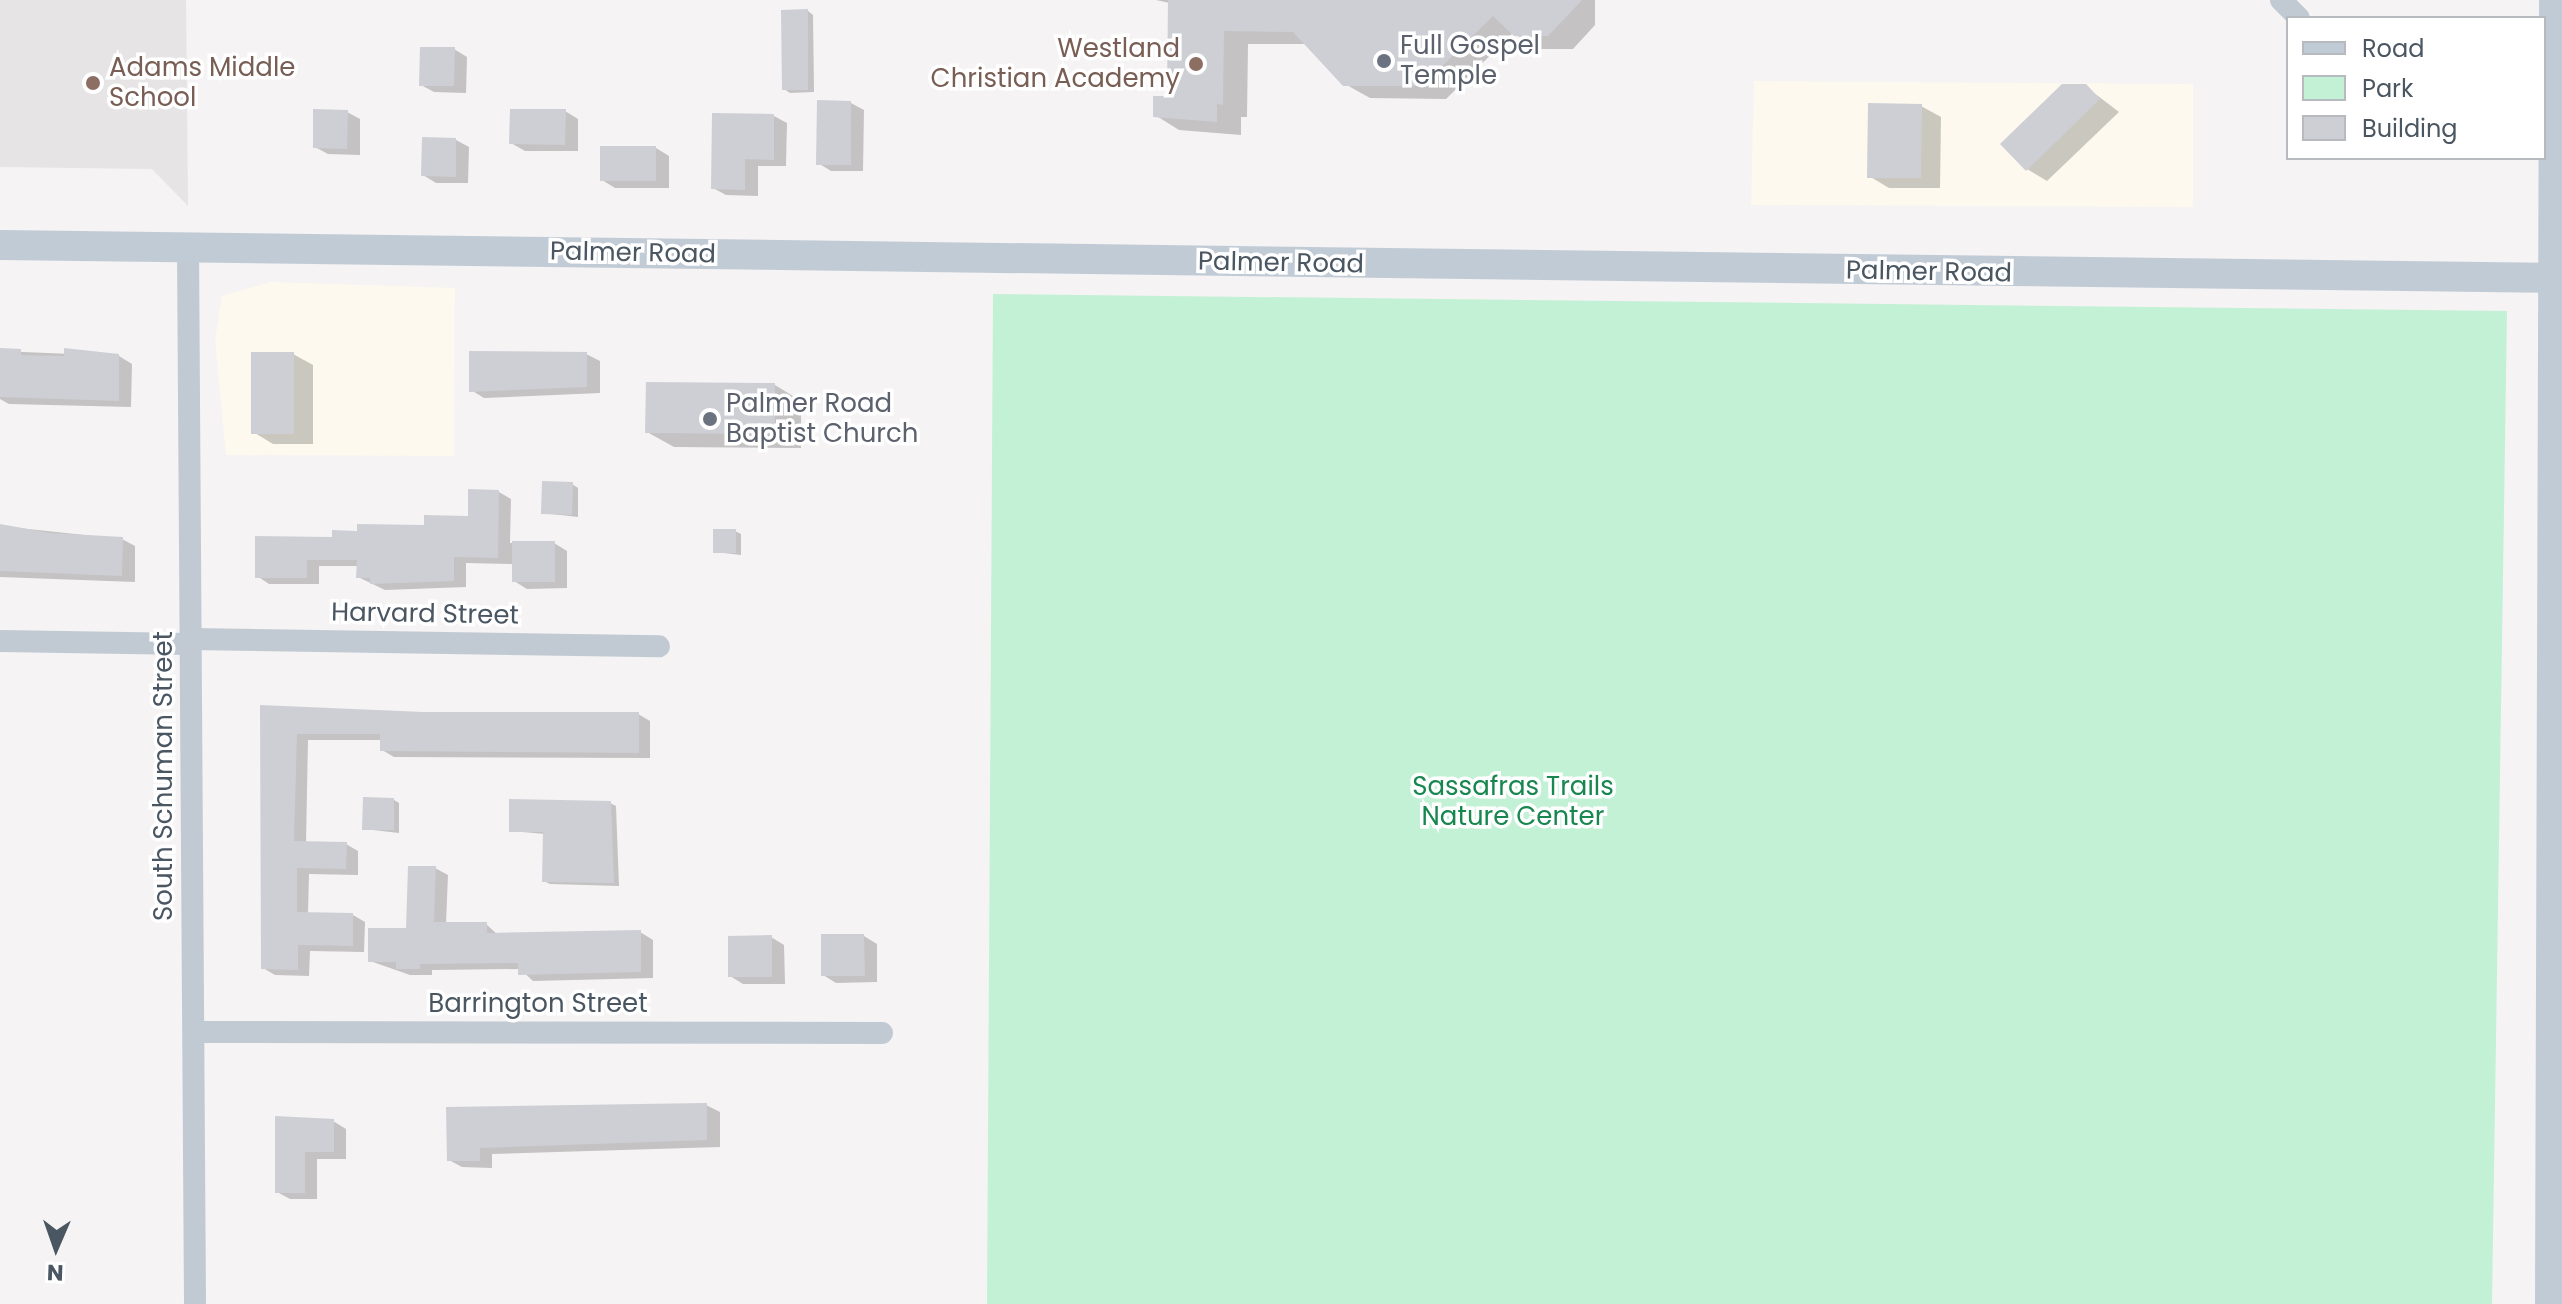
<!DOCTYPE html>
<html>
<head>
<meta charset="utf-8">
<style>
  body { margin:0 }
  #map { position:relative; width:2562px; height:1304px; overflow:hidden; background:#f5f3f3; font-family:Poppins,sans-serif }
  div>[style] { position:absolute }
  .commercial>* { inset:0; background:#fdf9ef }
  .education>* { inset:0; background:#e6e4e5 }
  .green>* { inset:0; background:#c3f1d5 }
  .shadow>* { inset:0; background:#0003 }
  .building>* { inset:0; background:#cdcfd5 }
  .street>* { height:22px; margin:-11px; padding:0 11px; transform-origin:11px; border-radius:11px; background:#c1cad2 }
  .secondary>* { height:30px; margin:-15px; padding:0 15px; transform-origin:15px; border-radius:15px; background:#c1cbd6 }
  .dots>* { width:22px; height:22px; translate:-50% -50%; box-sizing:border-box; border:4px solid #fff; border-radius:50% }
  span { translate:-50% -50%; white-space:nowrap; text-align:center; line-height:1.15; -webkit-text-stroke:7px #fff; paint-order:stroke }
  .worship-label { font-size:26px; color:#5b616d }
  .left { translate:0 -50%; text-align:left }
  .education-label { font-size:26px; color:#785e54 }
  .right { translate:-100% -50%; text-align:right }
  .street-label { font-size:26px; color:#4a5661 }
  .park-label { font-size:26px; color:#17864f }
  .legend { position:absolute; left:2286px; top:16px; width:260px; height:144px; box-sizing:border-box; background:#fff; border:2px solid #b7bbc0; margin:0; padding:10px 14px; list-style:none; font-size:24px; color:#4a5661 }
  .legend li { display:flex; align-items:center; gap:16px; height:40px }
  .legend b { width:40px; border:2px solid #b7bbc0 }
  .north { position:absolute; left:16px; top:1208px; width:80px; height:80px; -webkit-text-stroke:6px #fff; paint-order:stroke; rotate:182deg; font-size:22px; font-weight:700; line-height:32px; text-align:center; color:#4a5661 }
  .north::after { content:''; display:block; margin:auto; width:28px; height:36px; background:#4a5661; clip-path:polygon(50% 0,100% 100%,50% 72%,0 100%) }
</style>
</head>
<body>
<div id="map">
  <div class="commercial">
    <div style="clip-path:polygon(1754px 81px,2193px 84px,2193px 207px,1751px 205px)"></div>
    <div style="clip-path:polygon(270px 282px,455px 288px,454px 456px,226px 455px,215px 340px,222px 296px)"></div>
  </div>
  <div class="education">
    <div style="clip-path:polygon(0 0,186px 0,188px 206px,152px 169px,0 167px)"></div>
  </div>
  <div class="green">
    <div style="clip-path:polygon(993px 294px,2507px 311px,2492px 1304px,987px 1304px)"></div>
  </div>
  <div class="shadow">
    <div style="clip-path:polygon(1156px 0,1595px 0,1595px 25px,1573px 49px,1540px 49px,1513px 33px,1446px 99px,1370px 98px,1345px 84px,1308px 44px,1248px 44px,1247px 117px,1241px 117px,1241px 135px,1179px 130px,1155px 115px,1169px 98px,1170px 3px)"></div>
    <div style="clip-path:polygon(808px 11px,813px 15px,814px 92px,790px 93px,784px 89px)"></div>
    <div style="clip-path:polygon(454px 49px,467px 57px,466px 93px,434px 92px,421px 85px)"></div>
    <div style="clip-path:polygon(2085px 86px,2119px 112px,2047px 181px,2027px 169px)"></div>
    <div style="clip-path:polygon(851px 103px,864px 110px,863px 171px,831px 171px,818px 163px)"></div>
    <div style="clip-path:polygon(1921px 106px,1941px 117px,1940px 188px,1889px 188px,1869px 176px)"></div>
    <div style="clip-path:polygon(565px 111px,578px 119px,578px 151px,525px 151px,511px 143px)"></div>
    <div style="clip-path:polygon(347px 112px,360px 119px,360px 155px,328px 154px,315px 147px)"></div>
    <div style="clip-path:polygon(774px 116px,787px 123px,786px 166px,758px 166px,758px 196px,726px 195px,713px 188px)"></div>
    <div style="clip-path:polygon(456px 140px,469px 147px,468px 183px,436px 183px,423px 175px)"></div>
    <div style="clip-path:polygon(656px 148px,669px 156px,669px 188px,615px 188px,602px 180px)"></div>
    <div style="clip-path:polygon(0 351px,119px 356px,132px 364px,131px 407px,9px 404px,0 399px)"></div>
    <div style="clip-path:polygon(293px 354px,313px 365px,313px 444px,273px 444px,253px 432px)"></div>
    <div style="clip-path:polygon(586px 354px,600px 361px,600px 393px,484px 398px,471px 390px)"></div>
    <div style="clip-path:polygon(775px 385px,801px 401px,801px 448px,674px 447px,647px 432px)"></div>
    <div style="clip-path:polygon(572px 484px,578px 488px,578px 517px,543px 513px)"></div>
    <div style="clip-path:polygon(499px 492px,511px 499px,510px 543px,554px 543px,567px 551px,567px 588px,527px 589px,514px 581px,514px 564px,466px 563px,466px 587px,385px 590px,358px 577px,359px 566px,319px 566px,319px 584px,269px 584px,257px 576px,334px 539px,470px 518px)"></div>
    <div style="clip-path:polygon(0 526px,122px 539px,135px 546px,135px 582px,0 577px)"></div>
    <div style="clip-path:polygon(735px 531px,741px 534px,741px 555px,715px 552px)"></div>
    <div style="clip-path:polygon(262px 707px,423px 714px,638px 714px,650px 721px,650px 758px,394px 757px,382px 750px,382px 740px,308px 740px,306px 844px,346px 844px,358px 851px,358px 875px,309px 874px,308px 914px,353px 915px,365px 922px,364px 952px,310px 951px,309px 976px,275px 975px,263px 968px)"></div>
    <div style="clip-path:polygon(394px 800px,399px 803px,399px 833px,364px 829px)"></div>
    <div style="clip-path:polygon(610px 803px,616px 806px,619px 886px,550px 884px,544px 881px,545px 834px,511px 831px)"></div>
    <div style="clip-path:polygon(435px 868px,448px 875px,446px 924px,486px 924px,498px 935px,640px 932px,653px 940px,653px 978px,533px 981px,520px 969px,432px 970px,432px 975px,410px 975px,370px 961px,408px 930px)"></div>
    <div style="clip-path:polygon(864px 936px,877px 944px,877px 982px,836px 983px,823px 975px)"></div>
    <div style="clip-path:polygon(771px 937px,784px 945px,785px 984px,743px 984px,730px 976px)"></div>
    <div style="clip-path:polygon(706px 1105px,720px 1112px,720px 1147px,492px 1154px,492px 1168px,462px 1167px,449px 1160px,448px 1109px)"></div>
    <div style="clip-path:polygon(277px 1119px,333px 1121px,346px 1129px,346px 1159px,317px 1159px,317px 1199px,290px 1199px,277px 1192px)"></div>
  </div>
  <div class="building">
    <div style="clip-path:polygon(1168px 0,1582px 0,1548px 36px,1514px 36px,1493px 16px,1422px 86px,1343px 86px,1293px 32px,1224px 31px,1223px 105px,1217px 104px,1217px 122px,1153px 117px,1153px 96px,1167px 96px)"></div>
    <div style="clip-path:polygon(808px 9px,808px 90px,782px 90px,781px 10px)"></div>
    <div style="clip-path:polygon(420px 47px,455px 47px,454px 86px,419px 86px)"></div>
    <div style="clip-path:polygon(2062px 84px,2086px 84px,2100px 99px,2026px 171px,2000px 144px)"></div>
    <div style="clip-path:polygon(817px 100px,851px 101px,851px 165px,816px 165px)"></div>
    <div style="clip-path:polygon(1868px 103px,1922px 104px,1921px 178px,1867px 178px)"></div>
    <div style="clip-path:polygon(313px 109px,348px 110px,347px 149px,313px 148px)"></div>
    <div style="clip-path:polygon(510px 109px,566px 109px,565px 145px,509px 144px)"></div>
    <div style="clip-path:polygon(712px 113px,774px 114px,774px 160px,745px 159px,745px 190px,711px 189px)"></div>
    <div style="clip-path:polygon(422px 137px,456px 138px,456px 177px,421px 176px)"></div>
    <div style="clip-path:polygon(600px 146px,656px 146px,656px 181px,600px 181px)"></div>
    <div style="clip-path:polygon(0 348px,21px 349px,21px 355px,64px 356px,64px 348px,119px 354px,119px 401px,0 397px)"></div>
    <div style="clip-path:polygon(469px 351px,587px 352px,587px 387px,469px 392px)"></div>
    <div style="clip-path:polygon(251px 352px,294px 352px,294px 434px,251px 434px)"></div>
    <div style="clip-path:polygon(646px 382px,775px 383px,775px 434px,645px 433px)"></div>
    <div style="clip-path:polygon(542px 481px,573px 482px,572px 515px,541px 514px)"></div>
    <div style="clip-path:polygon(468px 489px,499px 490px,498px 558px,454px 557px,454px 581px,370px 584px,370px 578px,356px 578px,357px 560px,307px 560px,307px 578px,255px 578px,255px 536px,332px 537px,332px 530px,357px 531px,357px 524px,424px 525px,424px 515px,468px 516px)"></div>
    <div style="clip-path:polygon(0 524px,50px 533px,123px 537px,122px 576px,0 571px)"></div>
    <div style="clip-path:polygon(713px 529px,736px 529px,736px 553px,713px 553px)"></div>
    <div style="clip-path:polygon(512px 541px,555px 541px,555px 582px,512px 582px)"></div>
    <div style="clip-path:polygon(260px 705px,423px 712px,639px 712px,639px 753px,380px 751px,380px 734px,297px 734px,294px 841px,347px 842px,346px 869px,297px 868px,297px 912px,353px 913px,353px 946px,298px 945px,298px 970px,261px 969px)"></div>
    <div style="clip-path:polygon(363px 797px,394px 798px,394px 830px,362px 830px)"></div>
    <div style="clip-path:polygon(509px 799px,611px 801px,614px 883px,542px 882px,543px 832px,509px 832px)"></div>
    <div style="clip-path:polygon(408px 866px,436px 866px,434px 922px,487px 922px,487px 933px,641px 930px,641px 972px,518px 975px,518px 963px,420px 964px,420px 969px,396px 969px,396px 962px,368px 962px,368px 928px,406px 928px)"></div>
    <div style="clip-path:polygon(821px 934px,864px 934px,865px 976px,821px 976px)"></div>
    <div style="clip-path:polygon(772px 935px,772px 977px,728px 977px,728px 936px)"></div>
    <div style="clip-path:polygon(707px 1103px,707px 1140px,480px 1148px,480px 1161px,447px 1161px,446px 1107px)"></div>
    <div style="clip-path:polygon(275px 1116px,334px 1119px,334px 1152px,305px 1152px,305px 1193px,275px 1193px)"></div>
  </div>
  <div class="street">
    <div style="left:2281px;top:0;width:25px;rotate:45deg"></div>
    <div style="left:188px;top:248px;width:1056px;rotate:89.62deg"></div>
    <div style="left:190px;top:639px;width:469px;rotate:0.9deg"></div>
    <div style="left:0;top:641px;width:190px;rotate:0.9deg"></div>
    <div style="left:194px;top:1032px;width:688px;rotate:0.08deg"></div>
  </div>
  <div class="secondary">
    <div style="left:0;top:245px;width:2562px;rotate:0.74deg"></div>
    <div style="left:2550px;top:1304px;width:1304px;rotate:-89.82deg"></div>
  </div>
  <div class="dots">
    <div style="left:1384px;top:61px;background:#6b7280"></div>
    <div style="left:1196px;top:64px;background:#8d6e63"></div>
    <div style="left:93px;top:83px;background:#8d6e63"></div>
    <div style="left:710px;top:419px;background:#6b7280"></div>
  </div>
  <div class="worship-label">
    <span class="left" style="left:1400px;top:61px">Full Gospel<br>Temple</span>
    <span class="left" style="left:726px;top:419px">Palmer Road<br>Baptist Church</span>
  </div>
  <div class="education-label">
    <span class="right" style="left:1180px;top:64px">Westland<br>Christian Academy</span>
    <span class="left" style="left:109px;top:83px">Adams Middle<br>School</span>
  </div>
  <div class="street-label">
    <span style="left:633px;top:253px;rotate:1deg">Palmer Road</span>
    <span style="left:1281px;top:263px;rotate:1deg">Palmer Road</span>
    <span style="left:1929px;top:272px;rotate:1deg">Palmer Road</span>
    <span style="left:425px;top:614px;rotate:1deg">Harvard Street</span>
    <span style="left:164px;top:776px;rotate:-90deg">South Schuman Street</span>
    <span style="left:538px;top:1004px">Barrington Street</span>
  </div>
  <div class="park-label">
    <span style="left:1513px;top:802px">Sassafras Trails<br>Nature Center</span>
  </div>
  <ul class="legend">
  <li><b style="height:10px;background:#c1cbd6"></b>Road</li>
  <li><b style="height:22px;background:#c3f1d5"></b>Park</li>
  <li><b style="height:22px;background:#cdcfd5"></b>Building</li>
  </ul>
  <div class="north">N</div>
</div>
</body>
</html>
